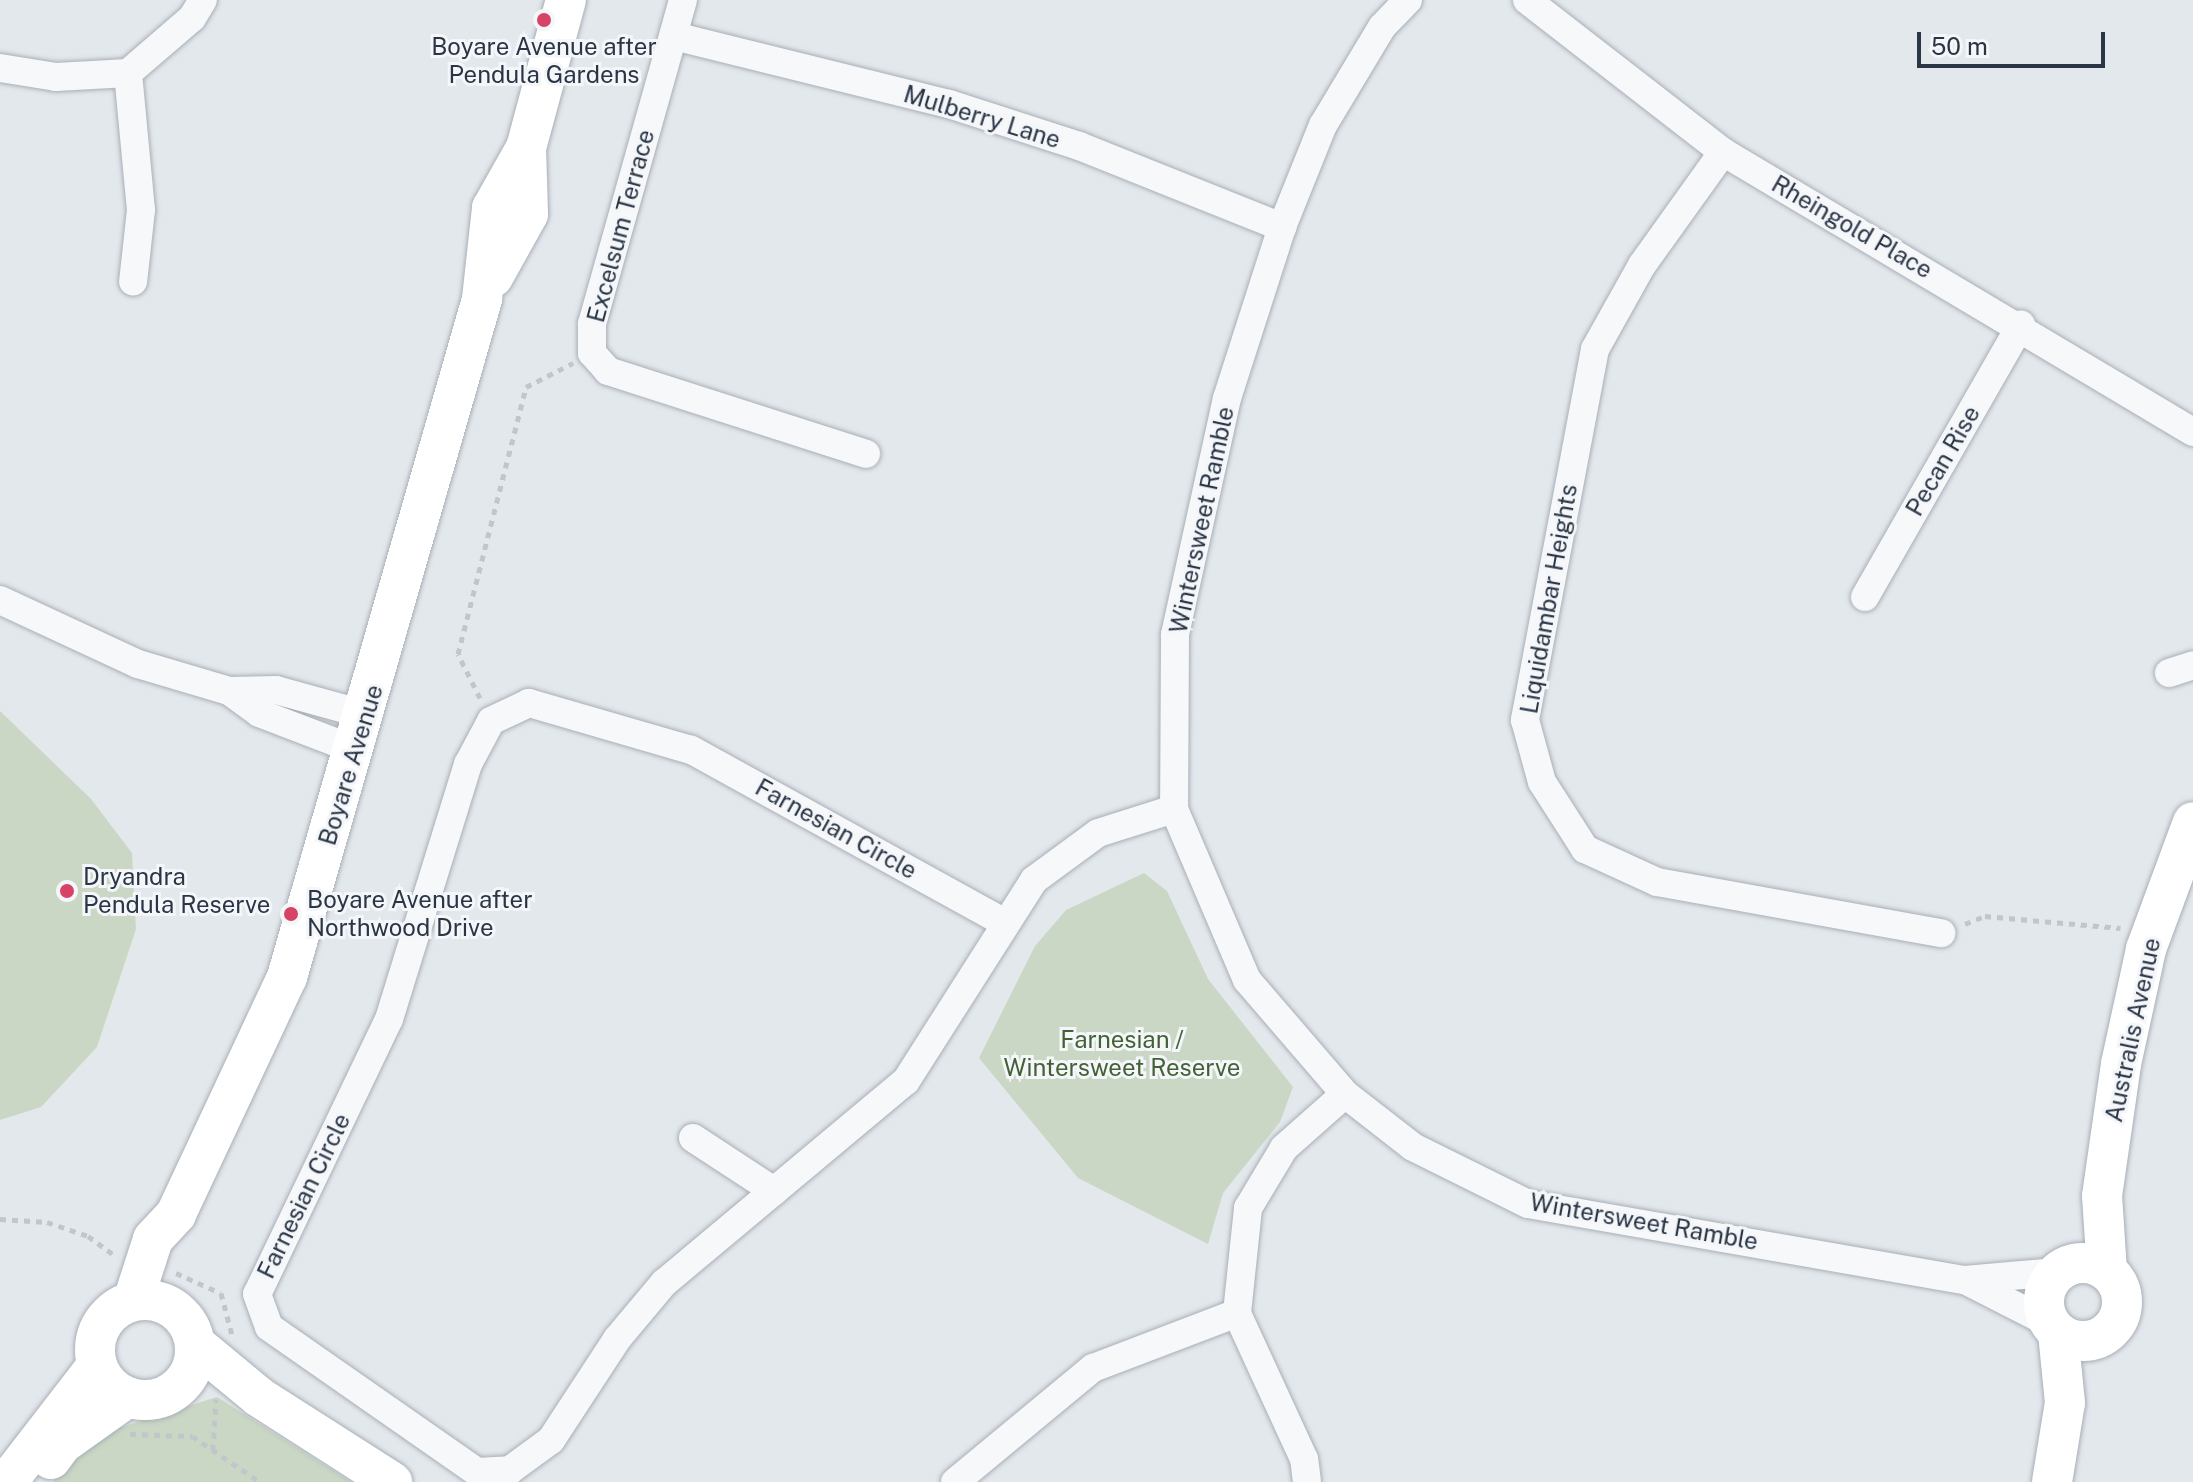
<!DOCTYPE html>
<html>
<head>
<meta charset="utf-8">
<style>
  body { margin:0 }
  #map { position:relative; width:2193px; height:1482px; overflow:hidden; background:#e3e8ec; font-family:"Public Sans",sans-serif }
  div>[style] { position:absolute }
  .green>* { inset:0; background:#cad7c4 }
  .path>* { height:5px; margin-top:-2.5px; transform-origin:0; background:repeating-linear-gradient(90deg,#c2c6cb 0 6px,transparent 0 12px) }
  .roads { filter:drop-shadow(0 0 2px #a8afb7) drop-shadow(0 0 2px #a8afb7) }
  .street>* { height:28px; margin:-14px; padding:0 14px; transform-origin:14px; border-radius:14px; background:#f7f8fa }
  .secondary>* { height:40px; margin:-20px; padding:0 20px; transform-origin:20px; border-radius:20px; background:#fff }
  .secondary>.ring { margin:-20px; padding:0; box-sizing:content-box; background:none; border:40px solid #fff; border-radius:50% }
  .dots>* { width:22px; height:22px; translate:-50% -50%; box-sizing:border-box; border:4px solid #f4f6f9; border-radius:50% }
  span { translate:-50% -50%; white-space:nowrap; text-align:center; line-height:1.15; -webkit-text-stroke:6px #f4f6f9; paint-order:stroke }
  .poi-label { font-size:24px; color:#2a3646 }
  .left { translate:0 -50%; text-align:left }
  .street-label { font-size:24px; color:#2a3646 }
  .park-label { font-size:24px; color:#426236 }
  .scale { position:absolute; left:1917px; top:32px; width:188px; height:36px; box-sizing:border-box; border:4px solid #2a3646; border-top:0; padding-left:10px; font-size:24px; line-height:28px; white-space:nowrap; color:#2a3646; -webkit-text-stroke:6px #f4f6f9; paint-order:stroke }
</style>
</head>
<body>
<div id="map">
  <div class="green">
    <div style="clip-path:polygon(0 711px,91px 799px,132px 853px,136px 929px,97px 1047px,41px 1107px,0 1120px)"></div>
    <div style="clip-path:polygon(1144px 873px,1167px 891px,1208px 979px,1293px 1087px,1280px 1122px,1223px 1193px,1208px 1244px,1078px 1178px,979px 1058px,1035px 946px,1066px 910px)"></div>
    <div style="clip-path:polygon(217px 1397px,351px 1482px,53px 1482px,84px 1439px)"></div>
  </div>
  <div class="path">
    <div style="left:480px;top:698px;width:49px;rotate:-116.6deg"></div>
    <div style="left:458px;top:654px;width:276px;rotate:-75.7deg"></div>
    <div style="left:526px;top:387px;width:53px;rotate:-27.1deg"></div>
    <div style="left:1965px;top:924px;width:22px;rotate:-22deg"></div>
    <div style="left:1985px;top:916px;width:136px;rotate:5.1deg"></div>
    <div style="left:0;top:1219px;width:47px;rotate:3.7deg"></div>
    <div style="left:47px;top:1222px;width:43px;rotate:18.9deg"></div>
    <div style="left:88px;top:1236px;width:36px;rotate:36deg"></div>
    <div style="left:176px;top:1273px;width:49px;rotate:24deg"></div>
    <div style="left:221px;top:1293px;width:43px;rotate:75.3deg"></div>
    <div style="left:130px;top:1434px;width:62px;rotate:1.8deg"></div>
    <div style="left:192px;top:1436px;width:82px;rotate:34.1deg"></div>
    <div style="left:213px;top:1450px;width:51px;rotate:-86.6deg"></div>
  </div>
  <div class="roads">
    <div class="street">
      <div style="left:683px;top:0;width:337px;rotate:105.7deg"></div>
      <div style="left:592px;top:324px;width:29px;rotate:90deg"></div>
      <div style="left:592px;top:353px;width:24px;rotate:48deg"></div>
      <div style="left:608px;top:371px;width:271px;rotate:17.8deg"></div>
      <div style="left:1408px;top:0;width:37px;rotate:134deg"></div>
      <div style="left:1382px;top:27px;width:114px;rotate:121deg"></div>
      <div style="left:1323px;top:125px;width:110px;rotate:111.9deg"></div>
      <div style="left:1282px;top:227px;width:180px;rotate:107.8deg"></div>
      <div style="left:1227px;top:398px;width:243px;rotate:102.4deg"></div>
      <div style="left:1175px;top:635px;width:174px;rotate:90.3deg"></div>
      <div style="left:1174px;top:809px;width:186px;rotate:66.9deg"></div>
      <div style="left:1247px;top:980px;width:150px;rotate:49.3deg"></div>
      <div style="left:1345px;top:1094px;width:86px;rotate:37.9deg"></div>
      <div style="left:1413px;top:1147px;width:128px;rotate:26.4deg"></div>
      <div style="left:1528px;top:1204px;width:444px;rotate:9.9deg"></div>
      <div style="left:1965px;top:1280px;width:92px;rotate:-5deg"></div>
      <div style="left:1527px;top:0;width:248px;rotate:37.8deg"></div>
      <div style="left:1723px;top:152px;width:547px;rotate:30.78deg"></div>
      <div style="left:674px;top:36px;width:283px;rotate:13.9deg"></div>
      <div style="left:949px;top:104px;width:137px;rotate:17.9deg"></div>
      <div style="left:1079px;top:146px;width:219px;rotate:21.8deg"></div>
      <div style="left:0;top:68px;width:57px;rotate:9.1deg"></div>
      <div style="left:56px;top:77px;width:72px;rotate:-3.2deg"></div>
      <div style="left:128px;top:73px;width:84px;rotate:-40.7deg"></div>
      <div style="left:192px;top:18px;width:21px;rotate:-59deg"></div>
      <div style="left:128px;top:73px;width:138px;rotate:84.6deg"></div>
      <div style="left:141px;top:210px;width:72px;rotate:96.3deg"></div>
      <div style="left:1723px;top:152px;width:139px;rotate:125.6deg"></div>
      <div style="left:1642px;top:265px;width:96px;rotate:119.2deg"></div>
      <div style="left:1595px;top:349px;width:378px;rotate:100.7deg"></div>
      <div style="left:1525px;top:720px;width:64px;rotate:74.7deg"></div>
      <div style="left:1542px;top:782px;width:80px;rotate:57.3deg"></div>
      <div style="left:1585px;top:849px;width:79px;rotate:24.6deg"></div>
      <div style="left:1657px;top:882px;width:289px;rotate:10.2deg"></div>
      <div style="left:1865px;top:597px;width:314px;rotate:-60.2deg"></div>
      <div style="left:0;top:600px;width:152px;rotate:24.9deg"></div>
      <div style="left:138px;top:664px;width:95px;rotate:16.5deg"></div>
      <div style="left:229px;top:691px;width:47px;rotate:-1.2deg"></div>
      <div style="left:276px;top:690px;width:94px;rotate:15.4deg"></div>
      <div style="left:2169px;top:673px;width:25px;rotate:-18deg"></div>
      <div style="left:229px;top:691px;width:37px;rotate:36deg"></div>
      <div style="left:259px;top:713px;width:104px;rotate:20.9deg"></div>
      <div style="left:1005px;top:923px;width:359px;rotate:-151.1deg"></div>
      <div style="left:691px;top:750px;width:169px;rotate:-163.8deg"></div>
      <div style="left:529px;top:703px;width:42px;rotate:154.7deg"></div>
      <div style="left:491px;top:721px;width:49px;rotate:118.1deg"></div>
      <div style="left:468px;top:764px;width:267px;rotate:107.2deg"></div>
      <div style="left:389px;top:1019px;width:305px;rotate:115.6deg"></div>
      <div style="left:257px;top:1294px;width:35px;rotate:70deg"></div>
      <div style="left:269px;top:1327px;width:254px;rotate:34.9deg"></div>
      <div style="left:477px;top:1472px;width:33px;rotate:-3deg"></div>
      <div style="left:510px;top:1470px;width:51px;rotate:-36.2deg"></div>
      <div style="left:551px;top:1440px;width:121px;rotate:-56.8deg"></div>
      <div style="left:617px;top:1339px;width:73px;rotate:-50deg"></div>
      <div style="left:664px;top:1283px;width:315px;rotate:-39.9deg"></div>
      <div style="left:906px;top:1081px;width:238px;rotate:-57.5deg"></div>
      <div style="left:1034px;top:880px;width:79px;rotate:-36.3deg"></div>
      <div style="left:1098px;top:833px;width:80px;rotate:-17.5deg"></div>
      <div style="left:693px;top:1138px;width:97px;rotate:33.2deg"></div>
      <div style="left:1965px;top:1280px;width:94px;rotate:27.1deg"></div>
      <div style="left:955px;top:1482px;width:179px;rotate:-39.6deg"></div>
      <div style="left:1093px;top:1368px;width:154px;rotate:-20.9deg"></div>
      <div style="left:1307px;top:1482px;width:23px;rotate:-97deg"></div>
      <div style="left:1304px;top:1459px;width:161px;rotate:-114.7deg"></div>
      <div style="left:1237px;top:1313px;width:106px;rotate:-84deg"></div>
      <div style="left:1248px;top:1208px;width:70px;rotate:-59deg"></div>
      <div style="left:1284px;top:1148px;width:81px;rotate:-41.5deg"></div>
    </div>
    <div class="secondary">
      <div style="left:493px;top:277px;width:72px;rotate:-60.9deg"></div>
      <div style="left:528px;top:214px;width:66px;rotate:-91.7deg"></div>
      <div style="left:526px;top:148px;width:153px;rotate:-74.9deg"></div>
      <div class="ring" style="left:2044px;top:1263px;width:38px;height:38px"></div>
      <div style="left:2107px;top:1271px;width:75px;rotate:-93.8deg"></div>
      <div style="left:2102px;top:1196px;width:133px;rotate:-81.8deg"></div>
      <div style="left:2121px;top:1064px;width:118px;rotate:-77.7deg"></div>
      <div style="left:2146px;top:949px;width:135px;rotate:-69.7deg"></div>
      <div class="ring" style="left:95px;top:1300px;width:60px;height:60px"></div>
      <div style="left:133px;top:1301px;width:65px;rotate:-72.1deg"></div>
      <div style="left:153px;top:1239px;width:34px;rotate:-47deg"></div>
      <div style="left:176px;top:1214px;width:262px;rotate:-64.9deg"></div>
      <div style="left:287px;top:977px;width:705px;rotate:-73.95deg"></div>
      <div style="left:482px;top:299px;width:92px;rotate:-83.7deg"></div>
      <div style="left:492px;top:208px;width:69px;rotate:-60.5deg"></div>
      <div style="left:195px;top:1344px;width:83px;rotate:39.6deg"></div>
      <div style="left:259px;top:1397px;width:158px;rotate:32.6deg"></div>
      <div style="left:51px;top:1459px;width:19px;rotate:-54deg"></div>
      <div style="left:62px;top:1444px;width:81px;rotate:-35.5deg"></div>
      <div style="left:7px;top:1482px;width:145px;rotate:-52.3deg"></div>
      <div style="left:2052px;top:1482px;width:80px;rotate:-80.7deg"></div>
      <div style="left:2065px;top:1403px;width:70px;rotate:-95.7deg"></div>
    </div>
  </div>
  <div class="dots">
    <div style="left:544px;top:20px;background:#d74366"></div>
    <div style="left:67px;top:891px;background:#d74366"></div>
    <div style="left:291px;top:914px;background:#d74366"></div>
  </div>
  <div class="poi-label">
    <span style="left:544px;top:61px">Boyare Avenue after<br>Pendula Gardens</span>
    <span class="left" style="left:83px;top:891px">Dryandra<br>Pendula Reserve</span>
    <span class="left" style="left:307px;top:914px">Boyare Avenue after<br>Northwood Drive</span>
  </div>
  <div class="street-label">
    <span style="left:982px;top:117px;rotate:17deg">Mulberry Lane</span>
    <span style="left:621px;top:226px;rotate:-75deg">Excelsum Terrace</span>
    <span style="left:1852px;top:227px;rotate:30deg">Rheingold Place</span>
    <span style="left:1943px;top:461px;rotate:-60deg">Pecan Rise</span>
    <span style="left:1202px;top:520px;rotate:-78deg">Wintersweet Ramble</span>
    <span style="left:1549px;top:599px;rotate:-80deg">Liquidambar Heights</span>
    <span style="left:351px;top:765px;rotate:-73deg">Boyare Avenue</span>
    <span style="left:836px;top:829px;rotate:29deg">Farnesian Circle</span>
    <span style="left:2133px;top:1030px;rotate:-78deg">Australis Avenue</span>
    <span style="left:304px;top:1196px;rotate:-64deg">Farnesian Circle</span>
    <span style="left:1644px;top:1222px;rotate:10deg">Wintersweet Ramble</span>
  </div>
  <div class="park-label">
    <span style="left:1122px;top:1054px">Farnesian /<br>Wintersweet Reserve</span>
  </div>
  <div class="scale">50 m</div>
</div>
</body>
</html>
